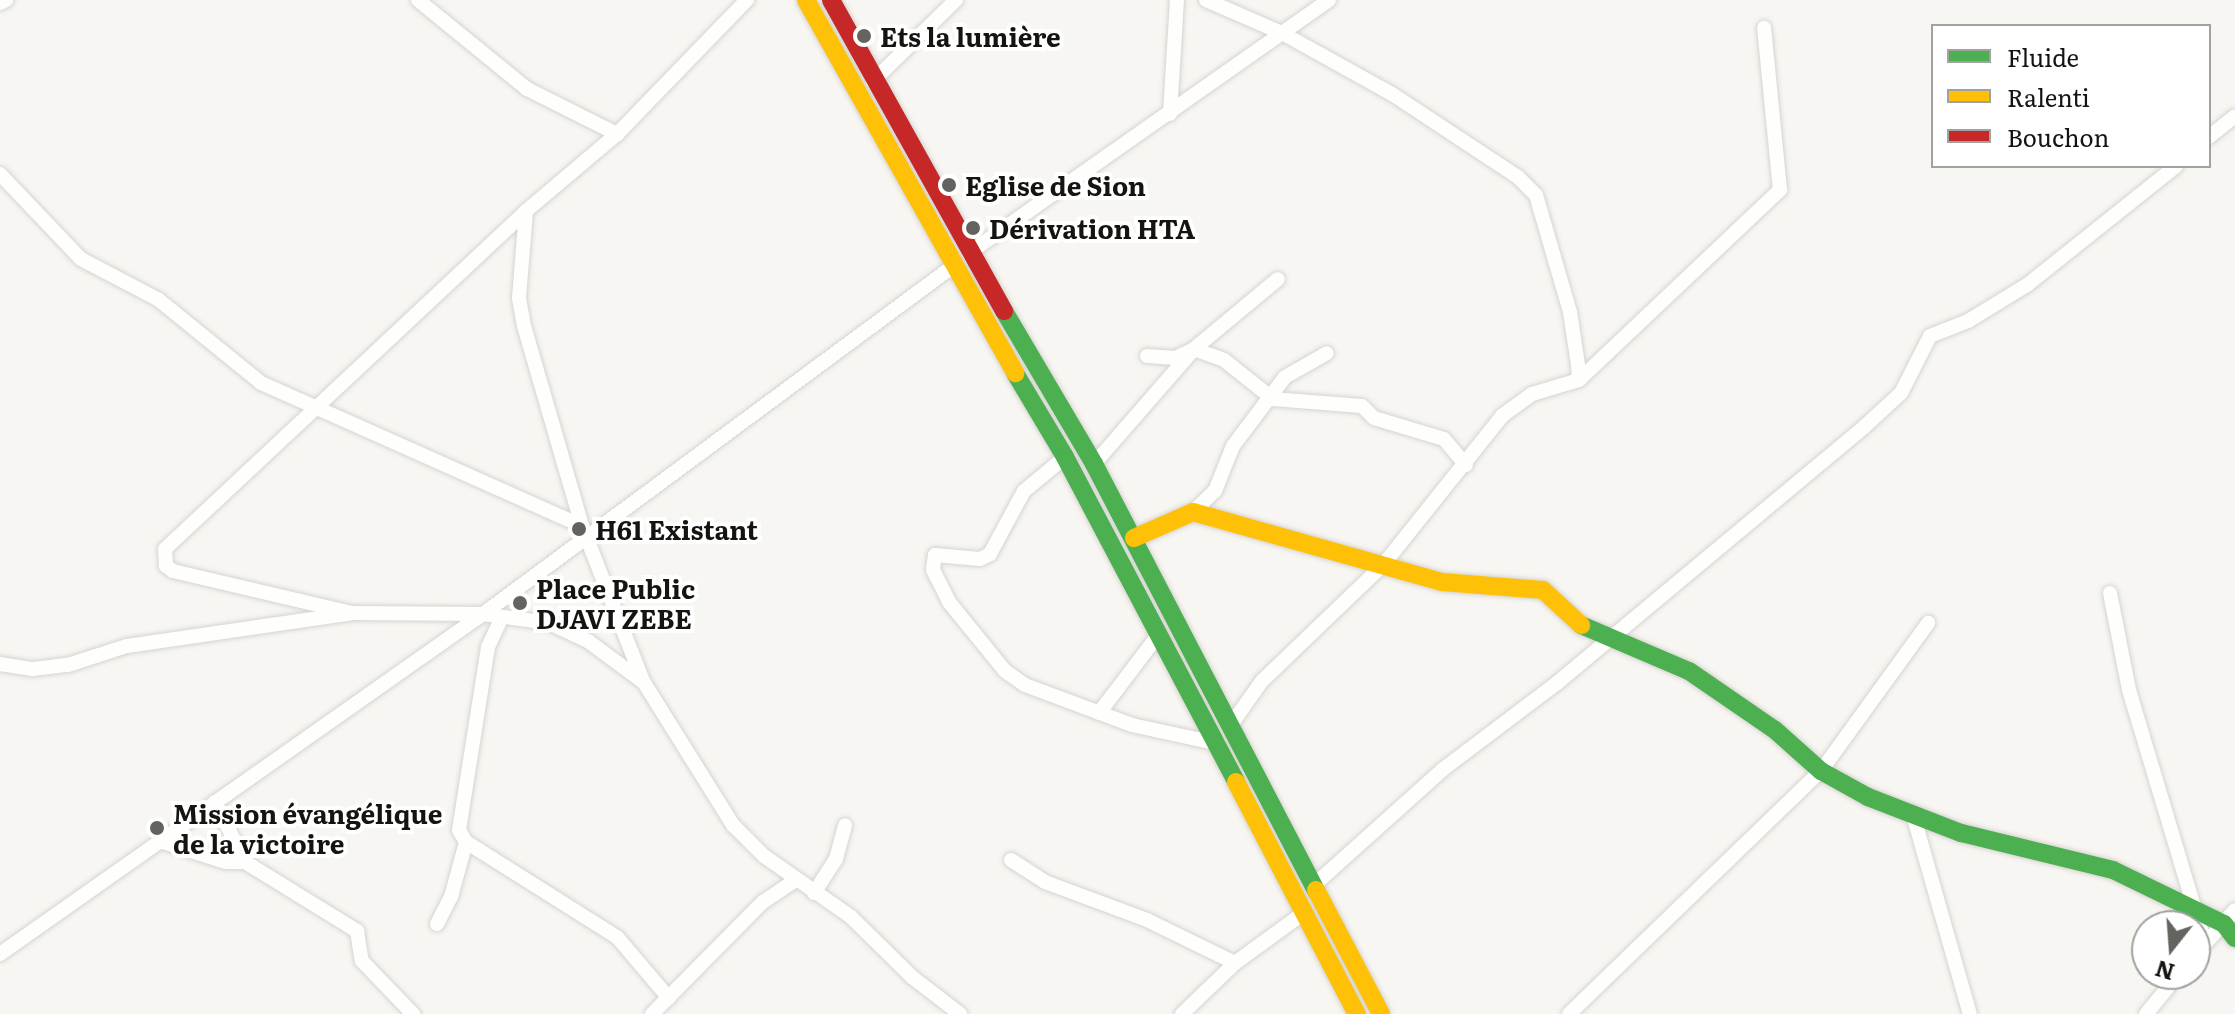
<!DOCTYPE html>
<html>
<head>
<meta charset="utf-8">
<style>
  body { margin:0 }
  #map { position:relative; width:2235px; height:1014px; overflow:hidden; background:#f8f6f2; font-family:Literata,serif }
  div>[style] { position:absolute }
  .roads { filter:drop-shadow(0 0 2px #d5d4d1) drop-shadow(0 0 2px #d5d4d1) }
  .street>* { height:14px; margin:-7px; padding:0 7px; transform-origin:7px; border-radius:7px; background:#fefefd }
  .fast>* { height:18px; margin:-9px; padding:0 9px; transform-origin:9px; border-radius:9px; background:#4caf50 }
  .slow>* { height:18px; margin:-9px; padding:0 9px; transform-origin:9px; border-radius:9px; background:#ffc107 }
  .jam>* { height:18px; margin:-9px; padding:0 9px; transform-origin:9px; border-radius:9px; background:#c62828 }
  .dots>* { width:22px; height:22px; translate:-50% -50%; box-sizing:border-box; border:4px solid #fff; border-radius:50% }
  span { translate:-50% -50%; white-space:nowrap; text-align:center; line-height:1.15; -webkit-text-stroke:8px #fff; paint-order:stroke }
  .poi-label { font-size:26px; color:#151411; font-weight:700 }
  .left { translate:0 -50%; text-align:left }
  .legend { position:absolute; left:1931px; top:24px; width:280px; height:144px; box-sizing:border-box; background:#fff; border:2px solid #a1a1a0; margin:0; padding:10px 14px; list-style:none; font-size:24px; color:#151411 }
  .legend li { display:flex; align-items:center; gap:16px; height:40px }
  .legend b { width:40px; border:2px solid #a1a1a0 }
  .north { position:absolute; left:2131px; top:910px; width:80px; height:80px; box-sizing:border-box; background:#fff; border:2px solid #a1a1a0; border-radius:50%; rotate:197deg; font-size:22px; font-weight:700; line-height:32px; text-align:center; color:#151411 }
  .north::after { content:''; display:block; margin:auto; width:28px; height:36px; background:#646360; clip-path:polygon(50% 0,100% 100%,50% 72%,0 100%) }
</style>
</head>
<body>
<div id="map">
  <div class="roads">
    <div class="street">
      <div style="left:418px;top:0;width:141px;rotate:39.2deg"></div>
      <div style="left:527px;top:89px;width:101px;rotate:26.6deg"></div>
      <div style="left:1206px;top:0;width:83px;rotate:23.5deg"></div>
      <div style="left:1282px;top:33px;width:126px;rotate:29deg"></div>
      <div style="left:1392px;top:94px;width:151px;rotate:33.4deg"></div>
      <div style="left:1518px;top:177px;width:25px;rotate:45deg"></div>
      <div style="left:1536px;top:195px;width:122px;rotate:73.8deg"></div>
      <div style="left:1570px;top:312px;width:54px;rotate:81.4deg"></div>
      <div style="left:1578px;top:365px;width:15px;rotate:86deg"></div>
      <div style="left:1579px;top:380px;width:49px;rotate:163.4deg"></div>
      <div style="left:1532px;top:394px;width:37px;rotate:144deg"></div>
      <div style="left:1502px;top:416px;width:189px;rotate:128.6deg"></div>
      <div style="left:1384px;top:564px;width:169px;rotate:136.2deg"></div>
      <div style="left:1262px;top:681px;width:50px;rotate:125.3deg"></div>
      <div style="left:0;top:3px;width:7px;rotate:-27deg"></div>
      <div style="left:873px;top:81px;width:116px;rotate:-44.3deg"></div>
      <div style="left:1170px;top:114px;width:114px;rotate:-86.5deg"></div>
      <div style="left:2209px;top:137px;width:33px;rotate:-39deg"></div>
      <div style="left:0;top:174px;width:117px;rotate:46.4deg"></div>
      <div style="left:81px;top:259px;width:88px;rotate:27.7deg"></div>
      <div style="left:159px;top:300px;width:132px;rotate:39.1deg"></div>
      <div style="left:261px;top:383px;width:351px;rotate:24deg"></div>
      <div style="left:526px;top:211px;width:87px;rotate:94.6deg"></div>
      <div style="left:519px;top:298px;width:28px;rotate:80deg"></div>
      <div style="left:524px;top:326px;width:208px;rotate:73.8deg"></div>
      <div style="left:582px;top:526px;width:167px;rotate:68.5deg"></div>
      <div style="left:643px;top:681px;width:170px;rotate:58deg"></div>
      <div style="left:733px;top:825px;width:44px;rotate:45deg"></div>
      <div style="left:764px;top:856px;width:106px;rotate:35deg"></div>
      <div style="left:851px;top:917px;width:86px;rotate:44.5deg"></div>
      <div style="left:912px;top:977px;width:61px;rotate:37.6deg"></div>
      <div style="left:969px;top:253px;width:440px;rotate:-35.1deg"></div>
      <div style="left:1147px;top:356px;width:28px;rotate:4deg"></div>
      <div style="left:1175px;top:358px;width:21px;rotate:-25deg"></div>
      <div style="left:1194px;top:349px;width:32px;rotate:20deg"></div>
      <div style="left:1224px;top:360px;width:63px;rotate:38.5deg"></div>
      <div style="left:1273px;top:399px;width:89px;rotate:4.5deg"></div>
      <div style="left:1362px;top:406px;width:17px;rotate:45deg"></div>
      <div style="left:1374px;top:418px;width:73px;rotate:16.7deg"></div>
      <div style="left:1444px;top:439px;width:34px;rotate:50deg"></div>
      <div style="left:1579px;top:380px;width:277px;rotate:-43.4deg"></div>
      <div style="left:1780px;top:190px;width:163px;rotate:-95.6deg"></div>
      <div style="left:1065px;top:457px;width:53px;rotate:140.3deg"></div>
      <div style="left:1024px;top:491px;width:72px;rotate:118.4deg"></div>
      <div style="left:990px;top:554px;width:11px;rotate:153deg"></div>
      <div style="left:980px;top:559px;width:45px;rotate:-174.9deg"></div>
      <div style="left:935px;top:555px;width:15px;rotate:98deg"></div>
      <div style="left:933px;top:570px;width:36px;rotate:63deg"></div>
      <div style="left:949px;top:602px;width:89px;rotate:50.9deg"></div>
      <div style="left:1005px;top:671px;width:24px;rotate:35deg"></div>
      <div style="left:1025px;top:685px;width:114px;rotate:20.5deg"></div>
      <div style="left:1132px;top:725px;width:89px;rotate:12.3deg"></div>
      <div style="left:1094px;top:464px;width:152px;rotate:-49deg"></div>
      <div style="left:1194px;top:349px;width:109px;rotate:-39.8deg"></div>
      <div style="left:1193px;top:512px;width:30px;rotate:-44deg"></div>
      <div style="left:1215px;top:491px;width:48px;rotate:-68.2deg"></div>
      <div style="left:1233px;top:446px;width:86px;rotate:-53deg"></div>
      <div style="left:1285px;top:377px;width:48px;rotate:-29.7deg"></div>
      <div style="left:2110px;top:593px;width:99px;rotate:78.9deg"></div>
      <div style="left:2129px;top:690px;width:265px;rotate:73.3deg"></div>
      <div style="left:352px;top:613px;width:184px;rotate:-166.8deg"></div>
      <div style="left:173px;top:571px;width:9px;rotate:-144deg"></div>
      <div style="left:166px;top:566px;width:17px;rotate:-93deg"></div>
      <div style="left:165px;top:549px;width:495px;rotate:-43.1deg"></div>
      <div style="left:526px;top:211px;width:119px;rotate:-40.2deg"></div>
      <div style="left:617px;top:134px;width:187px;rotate:-45.9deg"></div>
      <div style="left:502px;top:617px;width:33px;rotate:115deg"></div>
      <div style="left:488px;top:647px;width:185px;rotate:99deg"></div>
      <div style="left:459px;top:830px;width:14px;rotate:60deg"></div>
      <div style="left:466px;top:842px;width:178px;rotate:32.2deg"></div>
      <div style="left:617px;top:937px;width:80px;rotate:49.6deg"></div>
      <div style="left:0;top:664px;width:33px;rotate:9deg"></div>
      <div style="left:33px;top:669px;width:35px;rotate:-7deg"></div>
      <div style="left:68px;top:665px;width:62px;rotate:-17.9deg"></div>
      <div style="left:127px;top:646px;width:227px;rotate:-8.3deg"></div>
      <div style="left:352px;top:613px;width:131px;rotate:0.4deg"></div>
      <div style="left:483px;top:614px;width:67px;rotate:7.8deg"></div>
      <div style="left:549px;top:623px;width:43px;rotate:24.8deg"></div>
      <div style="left:588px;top:641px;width:67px;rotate:36.5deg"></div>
      <div style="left:1099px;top:713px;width:99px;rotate:-52.8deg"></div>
      <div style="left:215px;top:802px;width:67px;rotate:63.4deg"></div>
      <div style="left:1914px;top:818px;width:204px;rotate:74.1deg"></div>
      <div style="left:160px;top:841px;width:69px;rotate:17.7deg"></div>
      <div style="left:226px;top:862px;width:19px"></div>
      <div style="left:245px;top:862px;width:132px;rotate:31.6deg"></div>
      <div style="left:357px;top:931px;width:30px;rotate:81deg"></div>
      <div style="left:362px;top:961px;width:74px;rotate:46.1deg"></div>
      <div style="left:1011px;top:860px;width:40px;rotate:32.9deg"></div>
      <div style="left:1045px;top:882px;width:109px;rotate:20.4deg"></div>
      <div style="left:1147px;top:920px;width:98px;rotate:26deg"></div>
      <div style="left:1314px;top:885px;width:172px;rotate:-41.9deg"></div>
      <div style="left:1442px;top:770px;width:144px;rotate:-37.1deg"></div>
      <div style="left:1557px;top:683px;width:400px;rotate:-39.8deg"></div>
      <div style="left:1864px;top:427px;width:50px;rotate:-42.6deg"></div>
      <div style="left:1901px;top:393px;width:64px;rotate:-63deg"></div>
      <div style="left:1930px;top:336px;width:41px;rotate:-21.5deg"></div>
      <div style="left:1968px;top:321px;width:69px;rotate:-31.4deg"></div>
      <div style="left:2027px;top:285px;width:191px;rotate:-38.6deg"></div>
      <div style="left:814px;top:893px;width:40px;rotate:-57.1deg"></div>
      <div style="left:836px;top:859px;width:35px;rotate:-75deg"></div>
      <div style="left:437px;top:924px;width:30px;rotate:-63deg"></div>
      <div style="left:451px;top:897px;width:57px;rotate:-74.7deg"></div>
      <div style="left:0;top:954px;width:591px;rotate:-35.14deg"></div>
      <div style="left:483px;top:614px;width:583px;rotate:-36.5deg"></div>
      <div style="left:2195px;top:955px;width:60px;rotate:-48.4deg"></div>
      <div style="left:652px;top:1014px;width:158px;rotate:-45.3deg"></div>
      <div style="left:763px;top:902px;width:40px;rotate:-34deg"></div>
      <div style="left:1182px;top:1014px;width:74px;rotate:-43.9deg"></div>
      <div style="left:1235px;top:963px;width:87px;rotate:-36.1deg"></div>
      <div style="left:1569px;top:1014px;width:350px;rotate:-44deg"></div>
      <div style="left:1821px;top:771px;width:183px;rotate:-54.1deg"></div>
      <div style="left:2146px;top:1014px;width:52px;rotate:-50.5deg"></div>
    </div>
    <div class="fast">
      <div style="left:1004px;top:311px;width:178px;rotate:59.5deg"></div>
      <div style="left:1094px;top:464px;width:480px;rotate:62.5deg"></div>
      <div style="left:1015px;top:373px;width:98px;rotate:59.2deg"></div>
      <div style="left:1065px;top:457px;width:367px;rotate:62.2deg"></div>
      <div style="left:1581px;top:625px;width:117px;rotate:23.1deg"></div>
      <div style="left:1689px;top:671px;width:104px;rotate:34.5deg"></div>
      <div style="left:1775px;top:730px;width:62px;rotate:41.7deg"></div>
      <div style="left:1821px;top:771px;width:54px;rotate:29deg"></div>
      <div style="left:1868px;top:797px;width:100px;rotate:21.2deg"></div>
      <div style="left:1961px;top:833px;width:156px;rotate:13.7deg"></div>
      <div style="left:2113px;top:870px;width:123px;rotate:25.9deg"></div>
      <div style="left:2224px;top:924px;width:18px;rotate:52deg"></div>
    </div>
    <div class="slow">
      <div style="left:806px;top:0;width:428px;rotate:60.7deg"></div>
      <div style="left:1134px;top:538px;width:64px;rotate:-23.8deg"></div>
      <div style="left:1193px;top:512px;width:259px;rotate:15.7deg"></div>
      <div style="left:1442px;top:582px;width:101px;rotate:4.5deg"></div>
      <div style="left:1543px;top:590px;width:52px;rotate:42.6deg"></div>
      <div style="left:1236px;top:782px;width:262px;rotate:62.5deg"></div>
      <div style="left:1316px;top:890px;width:140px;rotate:62.3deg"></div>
    </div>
    <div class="jam">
      <div style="left:831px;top:0;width:356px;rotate:60.9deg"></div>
    </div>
  </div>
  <div class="dots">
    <div style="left:864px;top:36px;background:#646360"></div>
    <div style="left:949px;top:185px;background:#646360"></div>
    <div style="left:973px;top:228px;background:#646360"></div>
    <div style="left:579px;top:529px;background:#646360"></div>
    <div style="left:520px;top:603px;background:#646360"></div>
    <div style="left:157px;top:828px;background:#646360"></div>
  </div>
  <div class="poi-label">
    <span class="left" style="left:880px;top:36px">Ets la lumière</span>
    <span class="left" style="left:965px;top:185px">Eglise de Sion</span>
    <span class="left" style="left:989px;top:228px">Dérivation HTA</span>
    <span class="left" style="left:595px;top:529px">H61 Existant</span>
    <span class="left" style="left:536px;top:603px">Place Public<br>DJAVI ZEBE</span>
    <span class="left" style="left:173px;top:828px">Mission évangélique<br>de la victoire</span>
  </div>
  <ul class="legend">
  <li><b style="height:10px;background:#4caf50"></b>Fluide</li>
  <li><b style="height:10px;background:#ffc107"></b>Ralenti</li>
  <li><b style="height:10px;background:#c62828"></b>Bouchon</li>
  </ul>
  <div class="north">N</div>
</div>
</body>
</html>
